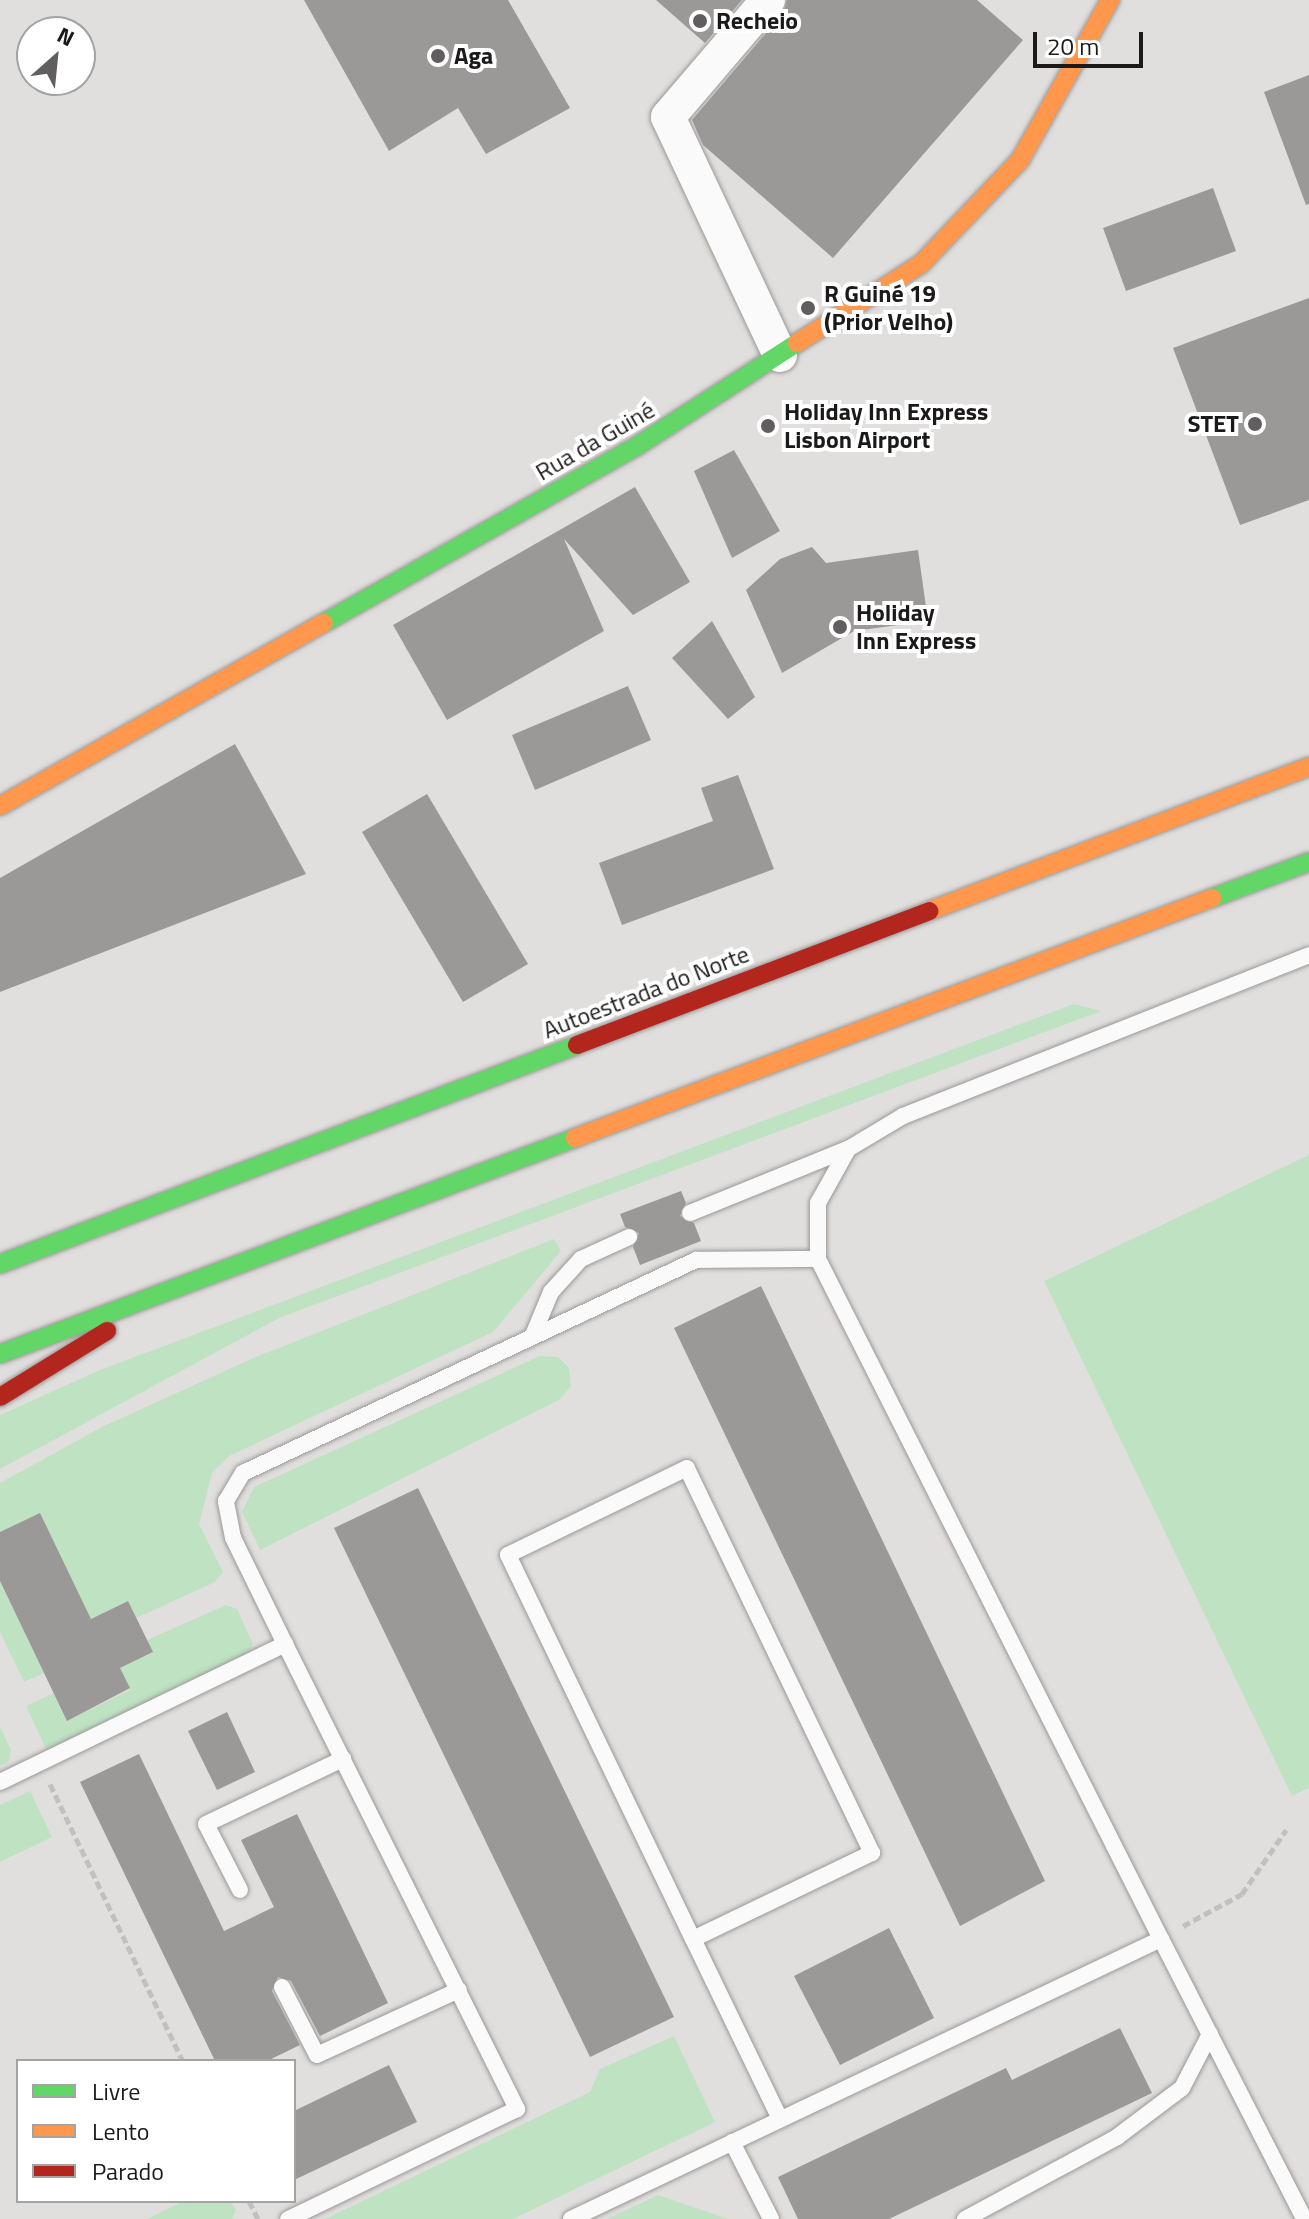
<!DOCTYPE html>
<html>
<head>
<meta charset="utf-8">
<style>
  body { margin:0 }
  #map { position:relative; width:1309px; height:2219px; overflow:hidden; background:#e1dfdd; font-family:"Titillium Web",sans-serif }
  div>[style] { position:absolute }
  .green>* { inset:0; background:#bfe2c3 }
  .building>* { inset:0; background:#9b9998 }
  .path>* { height:5px; margin-top:-2.5px; transform-origin:0; background:repeating-linear-gradient(90deg,#c1c0c0 0 8px,transparent 0 12px) }
  .roads { filter:drop-shadow(0 0 2px #9b9998) drop-shadow(0 0 2px #9b9998) }
  .lane>* { height:16px; margin:-8px; padding:0 8px; transform-origin:8px; border-radius:8px; background:#fafafa }
  .street>* { height:34px; margin:-17px; padding:0 17px; transform-origin:17px; border-radius:17px; background:#fafafa }
  .fast>* { height:18px; margin:-9px; padding:0 9px; transform-origin:9px; border-radius:9px; background:#63d668 }
  .slow>* { height:18px; margin:-9px; padding:0 9px; transform-origin:9px; border-radius:9px; background:#ff974d }
  .jam>* { height:18px; margin:-9px; padding:0 9px; transform-origin:9px; border-radius:9px; background:#b3261e }
  .dots>* { width:22px; height:22px; translate:-50% -50%; box-sizing:border-box; border:4px solid #fff; border-radius:50% }
  span { translate:-50% -50%; white-space:nowrap; text-align:center; line-height:1.15; -webkit-text-stroke:8px #fff; paint-order:stroke }
  .poi-label { font-size:24px; color:#1b1919; font-weight:700 }
  .left { translate:0 -50%; text-align:left }
  .right { translate:-100% -50%; text-align:right }
  .street-label { font-size:24px; color:#1b1919 }
  .legend { position:absolute; left:16px; top:2059px; width:280px; height:144px; box-sizing:border-box; background:#fff; border:2px solid #a4a3a3; margin:0; padding:10px 14px; list-style:none; font-size:24px; color:#1b1919 }
  .legend li { display:flex; align-items:center; gap:16px; height:40px }
  .legend b { width:40px; border:2px solid #a4a3a3 }
  .north { position:absolute; left:16px; top:16px; width:80px; height:80px; box-sizing:border-box; background:#fff; border:2px solid #a4a3a3; border-radius:50%; rotate:27deg; font-size:22px; font-weight:700; line-height:32px; text-align:center; color:#1b1919 }
  .north::after { content:''; display:block; margin:auto; width:28px; height:36px; background:#605e5e; clip-path:polygon(50% 0,100% 100%,50% 72%,0 100%) }
  .scale { position:absolute; left:1033px; top:32px; width:110px; height:36px; box-sizing:border-box; border:4px solid #1b1919; border-top:0; padding-left:10px; font-size:24px; line-height:28px; white-space:nowrap; color:#1b1919; -webkit-text-stroke:6px #fff; paint-order:stroke }
</style>
</head>
<body>
<div id="map">
  <div class="green">
    <div style="clip-path:polygon(1074px 1004px,1101px 1011px,279px 1318px,0 1469px,0 1415px,100px 1370px)"></div>
    <div style="clip-path:polygon(1309px 1155px,1309px 1788px,1292px 1796px,1044px 1281px)"></div>
    <div style="clip-path:polygon(554px 1239px,561px 1251px,493px 1332px,229px 1456px,212px 1473px,199px 1524px,223px 1572px,215px 1582px,136px 1618px,127px 1601px,91px 1619px,40px 1514px,0 1532px,0 1483px,102px 1427px,251px 1359px)"></div>
    <div style="clip-path:polygon(540px 1356px,558px 1357px,569px 1368px,571px 1386px,559px 1400px,260px 1550px,242px 1512px,254px 1487px)"></div>
    <div style="clip-path:polygon(0 1581px,44px 1673px,24px 1682px,0 1632px)"></div>
    <div style="clip-path:polygon(226px 1605px,237px 1609px,253px 1644px,248px 1654px,47px 1751px,26px 1706px,54px 1693px,68px 1720px,130px 1690px,120px 1668px,152px 1653px,147px 1640px)"></div>
    <div style="clip-path:polygon(0 1727px,11px 1750px,9px 1761px,0 1766px)"></div>
    <div style="clip-path:polygon(30px 1791px,52px 1837px,0 1862px,0 1805px)"></div>
    <div style="clip-path:polygon(674px 2036px,715px 2122px,513px 2219px,325px 2219px,590px 2092px,600px 2069px)"></div>
    <div style="clip-path:polygon(658px 2195px,728px 2219px,607px 2219px)"></div>
    <div style="clip-path:polygon(184px 2201px,230px 2201px,236px 2210px,232px 2219px,147px 2219px)"></div>
  </div>
  <div class="building">
    <div style="clip-path:polygon(304px 0,508px 0,570px 108px,486px 154px,458px 108px,389px 151px)"></div>
    <div style="clip-path:polygon(656px 0,742px 0,705px 43px)"></div>
    <div style="clip-path:polygon(787px 0,977px 0,1023px 40px,833px 258px,703px 145px,692px 120px,783px 13px)"></div>
    <div style="clip-path:polygon(1309px 75px,1309px 204px,1306px 205px,1264px 92px)"></div>
    <div style="clip-path:polygon(1213px 188px,1236px 251px,1126px 291px,1103px 228px)"></div>
    <div style="clip-path:polygon(1309px 298px,1309px 500px,1240px 525px,1173px 348px)"></div>
    <div style="clip-path:polygon(734px 450px,780px 531px,732px 558px,694px 471px)"></div>
    <div style="clip-path:polygon(635px 487px,690px 582px,633px 615px,564px 539px,604px 631px,447px 720px,393px 625px)"></div>
    <div style="clip-path:polygon(812px 547px,826px 563px,918px 550px,928px 621px,854px 631px,782px 673px,746px 590px,780px 559px)"></div>
    <div style="clip-path:polygon(712px 621px,755px 697px,728px 719px,672px 658px)"></div>
    <div style="clip-path:polygon(628px 686px,651px 740px,535px 790px,512px 735px)"></div>
    <div style="clip-path:polygon(235px 744px,306px 874px,0 992px,0 878px)"></div>
    <div style="clip-path:polygon(738px 775px,774px 869px,622px 925px,599px 863px,713px 821px,701px 788px)"></div>
    <div style="clip-path:polygon(427px 794px,528px 964px,463px 1002px,362px 832px)"></div>
    <div style="clip-path:polygon(681px 1191px,686px 1203px,680px 1216px,694px 1223px,701px 1241px,640px 1265px,633px 1247px,639px 1233px,625px 1227px,620px 1214px)"></div>
    <div style="clip-path:polygon(761px 1286px,1045px 1881px,960px 1926px,674px 1328px)"></div>
    <div style="clip-path:polygon(418px 1488px,674px 2017px,590px 2057px,334px 1528px)"></div>
    <div style="clip-path:polygon(40px 1513px,91px 1619px,128px 1601px,153px 1652px,120px 1668px,130px 1688px,67px 1721px,0 1581px,0 1532px)"></div>
    <div style="clip-path:polygon(227px 1712px,255px 1772px,217px 1790px,188px 1731px)"></div>
    <div style="clip-path:polygon(139px 1754px,224px 1931px,274px 1907px,241px 1840px,297px 1814px,388px 2003px,320px 2036px,291px 1981px,278px 1977px,272px 1991px,300px 2045px,267px 2061px,215px 2061px,80px 1782px)"></div>
    <div style="clip-path:polygon(889px 1928px,934px 2018px,840px 2065px,794px 1976px)"></div>
    <div style="clip-path:polygon(1120px 2028px,1152px 2093px,889px 2219px,798px 2219px,778px 2177px,1006px 2068px,1012px 2080px)"></div>
    <div style="clip-path:polygon(389px 2065px,417px 2122px,294px 2180px,294px 2111px)"></div>
  </div>
  <div class="path">
    <div style="left:50px;top:1784px;width:307px;rotate:64.4deg"></div>
    <div style="left:1183px;top:1926px;width:67px;rotate:-28.5deg"></div>
    <div style="left:1242px;top:1894px;width:78px;rotate:-55.5deg"></div>
    <div style="left:249px;top:2201px;width:20px;rotate:63deg"></div>
  </div>
  <div class="roads">
    <div class="lane">
      <div style="left:690px;top:1213px;width:170px;rotate:-22.1deg"></div>
      <div style="left:533px;top:1335px;width:47px;rotate:-67.3deg"></div>
      <div style="left:551px;top:1292px;width:45px;rotate:-47.7deg"></div>
      <div style="left:581px;top:1259px;width:53px;rotate:-24.6deg"></div>
      <div style="left:285px;top:1644px;width:520px;rotate:63.48deg"></div>
      <div style="left:517px;top:2109px;width:254px;rotate:154.3deg"></div>
      <div style="left:0;top:1782px;width:317px;rotate:-25.8deg"></div>
      <div style="left:285px;top:1644px;width:118px;rotate:-116.1deg"></div>
      <div style="left:233px;top:1538px;width:38px;rotate:-101deg"></div>
      <div style="left:226px;top:1501px;width:33px;rotate:-59deg"></div>
      <div style="left:243px;top:1473px;width:501px;rotate:-25.18deg"></div>
      <div style="left:696px;top:1260px;width:122px;rotate:-0.5deg"></div>
      <div style="left:240px;top:1890px;width:74px;rotate:-117.3deg"></div>
      <div style="left:206px;top:1824px;width:152px;rotate:-25.4deg"></div>
      <div style="left:693px;top:1939px;width:199px;rotate:-25.7deg"></div>
      <div style="left:872px;top:1853px;width:427px;rotate:-115.7deg"></div>
      <div style="left:687px;top:1468px;width:199px;rotate:154.1deg"></div>
      <div style="left:508px;top:1555px;width:426px;rotate:64.3deg"></div>
      <div style="left:693px;top:1939px;width:200px;rotate:64.2deg"></div>
      <div style="left:1161px;top:1939px;width:762px;rotate:-116.77deg"></div>
      <div style="left:818px;top:1259px;width:56px;rotate:-90deg"></div>
      <div style="left:818px;top:1203px;width:62px;rotate:-60.9deg"></div>
      <div style="left:848px;top:1149px;width:64px;rotate:-31deg"></div>
      <div style="left:903px;top:1116px;width:437px;rotate:-21.6deg"></div>
      <div style="left:282px;top:1987px;width:76px;rotate:62.8deg"></div>
      <div style="left:317px;top:2055px;width:156px;rotate:-24.6deg"></div>
      <div style="left:732px;top:2142px;width:86px;rotate:63.1deg"></div>
      <div style="left:571px;top:2219px;width:653px;rotate:-25.39deg"></div>
      <div style="left:1161px;top:1939px;width:314px;rotate:62.9deg"></div>
      <div style="left:965px;top:2219px;width:173px;rotate:-28.3deg"></div>
      <div style="left:1117px;top:2137px;width:81px;rotate:-37deg"></div>
      <div style="left:1182px;top:2088px;width:61px;rotate:-62.6deg"></div>
    </div>
    <div class="street">
      <div style="left:768px;top:0;width:154px;rotate:130.5deg"></div>
      <div style="left:668px;top:117px;width:263px;rotate:64.8deg"></div>
    </div>
    <div class="fast">
      <div style="left:324px;top:623px;width:360px;rotate:-29.5deg"></div>
      <div style="left:637px;top:446px;width:190px;rotate:-32.8deg"></div>
      <div style="left:1212px;top:898px;width:103px;rotate:-20.4deg"></div>
      <div style="left:0;top:1264px;width:617px;rotate:-20.78deg"></div>
      <div style="left:0;top:1354px;width:614px;rotate:-20.59deg"></div>
    </div>
    <div class="slow">
      <div style="left:797px;top:343px;width:147px;rotate:-32.5deg"></div>
      <div style="left:921px;top:264px;width:144px;rotate:-46.4deg"></div>
      <div style="left:1020px;top:160px;width:184px;rotate:-60.6deg"></div>
      <div style="left:0;top:806px;width:372px;rotate:-29.5deg"></div>
      <div style="left:929px;top:911px;width:406px;rotate:-20.8deg"></div>
      <div style="left:575px;top:1138px;width:681px;rotate:-20.64deg"></div>
    </div>
    <div class="jam">
      <div style="left:577px;top:1045px;width:377px;rotate:-20.8deg"></div>
      <div style="left:0;top:1397px;width:126px;rotate:-31.7deg"></div>
    </div>
  </div>
  <div class="dots">
    <div style="left:700px;top:21px;background:#605e5e"></div>
    <div style="left:438px;top:56px;background:#605e5e"></div>
    <div style="left:808px;top:308px;background:#605e5e"></div>
    <div style="left:1255px;top:424px;background:#605e5e"></div>
    <div style="left:768px;top:426px;background:#605e5e"></div>
    <div style="left:840px;top:627px;background:#605e5e"></div>
  </div>
  <div class="poi-label">
    <span class="left" style="left:716px;top:21px">Recheio</span>
    <span class="left" style="left:454px;top:56px">Aga</span>
    <span class="left" style="left:824px;top:308px">R Guiné 19<br>(Prior Velho)</span>
    <span class="left" style="left:784px;top:426px">Holiday Inn Express<br>Lisbon Airport</span>
    <span class="right" style="left:1239px;top:424px">STET</span>
    <span class="left" style="left:856px;top:627px">Holiday<br>Inn Express</span>
  </div>
  <div class="street-label">
    <span style="left:595px;top:441px;rotate:-30deg">Rua da Guiné</span>
    <span style="left:646px;top:992px;rotate:-21deg">Autoestrada do Norte</span>
  </div>
  <ul class="legend">
  <li><b style="height:10px;background:#63d668"></b>Livre</li>
  <li><b style="height:10px;background:#ff974d"></b>Lento</li>
  <li><b style="height:10px;background:#b3261e"></b>Parado</li>
  </ul>
  <div class="north">N</div>
  <div class="scale">20 m</div>
</div>
</body>
</html>
